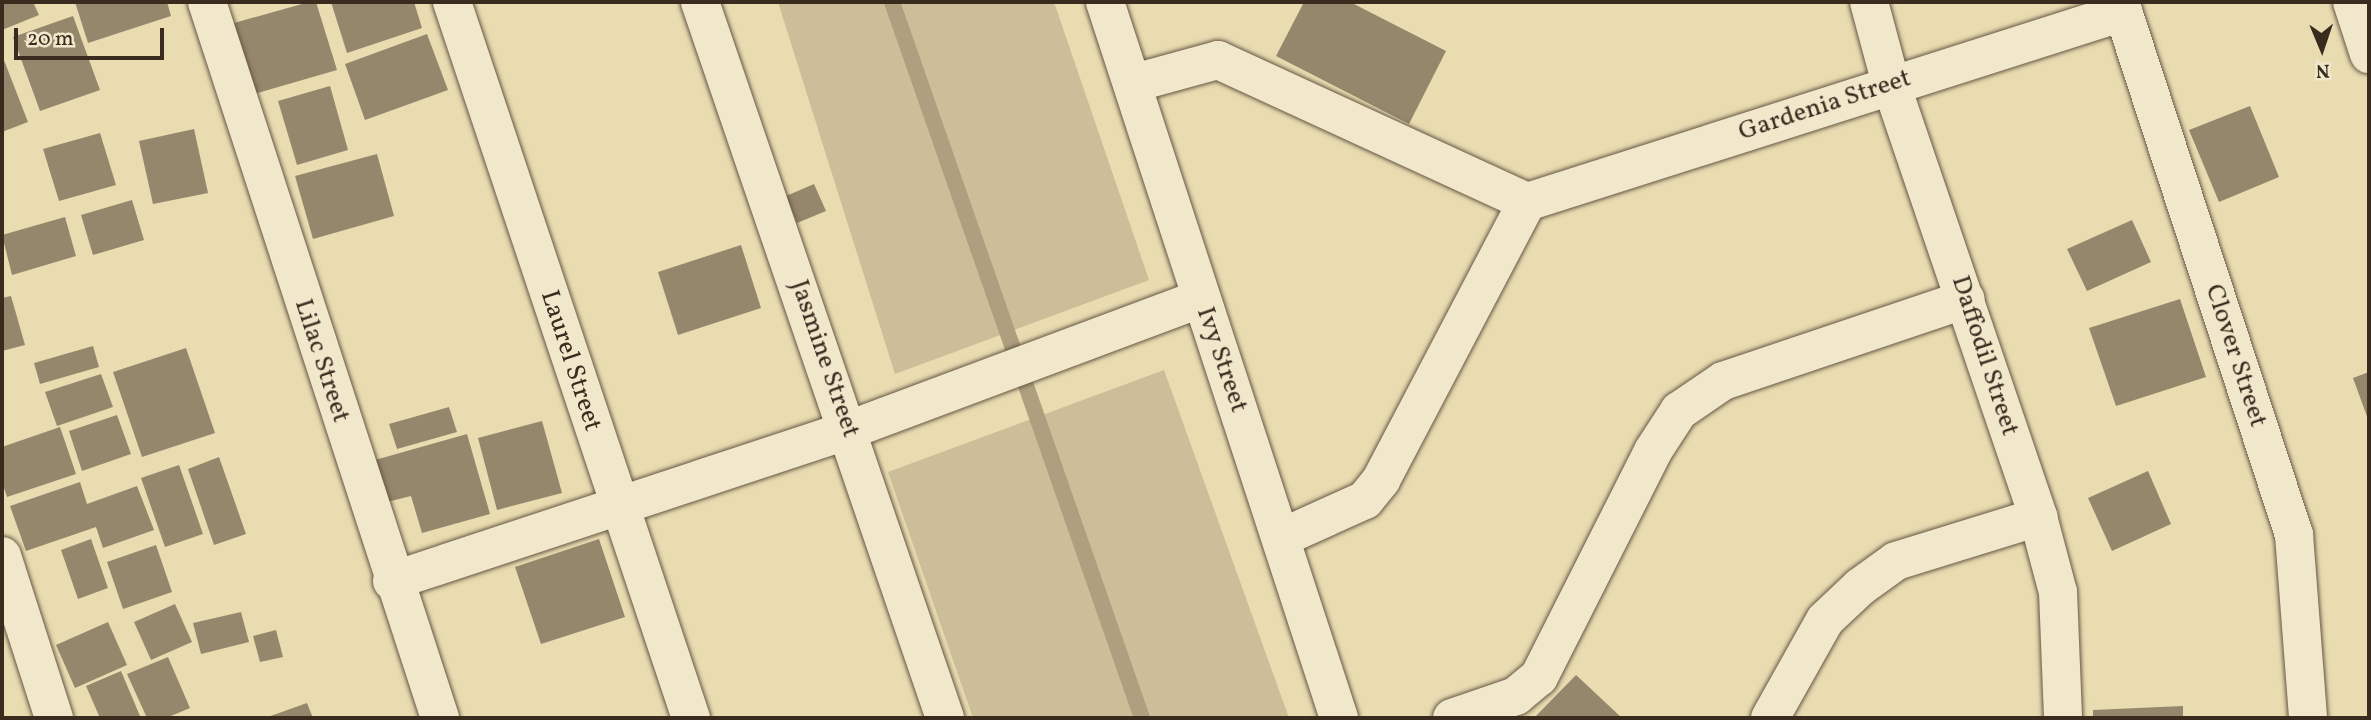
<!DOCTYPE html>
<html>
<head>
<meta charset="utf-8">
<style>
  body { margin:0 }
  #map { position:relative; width:2371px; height:720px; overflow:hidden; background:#e9dcb1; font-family:Vollkorn,serif }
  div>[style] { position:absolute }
  .green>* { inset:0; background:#cbbe98 }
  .stream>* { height:16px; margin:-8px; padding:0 8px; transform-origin:8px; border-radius:8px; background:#aea07f }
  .building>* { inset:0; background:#95876b }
  .roads { filter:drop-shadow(0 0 2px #665744) drop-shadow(0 0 2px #665744) }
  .minor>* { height:38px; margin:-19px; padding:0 19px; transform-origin:19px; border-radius:19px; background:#f1e8cc }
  span { translate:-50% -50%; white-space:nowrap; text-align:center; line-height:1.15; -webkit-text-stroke:7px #f1e8cc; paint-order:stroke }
  .street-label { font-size:26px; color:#3a2b1f }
  .frame { position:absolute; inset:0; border:4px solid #3a2b1f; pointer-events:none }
  .north { position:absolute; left:2287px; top:14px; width:70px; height:70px; -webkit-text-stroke:5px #f1e8cc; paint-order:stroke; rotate:178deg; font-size:19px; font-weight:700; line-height:28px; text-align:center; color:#3a2b1f }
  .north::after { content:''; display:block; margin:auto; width:24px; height:32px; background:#3a2b1f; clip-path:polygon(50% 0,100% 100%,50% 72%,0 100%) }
  .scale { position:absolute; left:14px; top:28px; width:150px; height:32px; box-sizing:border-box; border:4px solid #3a2b1f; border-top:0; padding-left:9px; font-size:21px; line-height:24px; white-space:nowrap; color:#3a2b1f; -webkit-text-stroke:5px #f1e8cc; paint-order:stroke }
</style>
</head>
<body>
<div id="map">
  <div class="green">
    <div style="clip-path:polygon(778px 2px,1054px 2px,1149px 280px,895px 374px)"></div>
    <div style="clip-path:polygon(1164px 370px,1289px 718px,973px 718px,888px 472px)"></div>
  </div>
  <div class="stream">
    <div style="left:892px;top:2px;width:758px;rotate:70.75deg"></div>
  </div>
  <div class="building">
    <div style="clip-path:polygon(2px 2px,33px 2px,39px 15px,2px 30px)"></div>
    <div style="clip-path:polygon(75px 2px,167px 2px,171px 16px,88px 43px)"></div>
    <div style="clip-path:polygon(309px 2px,316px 2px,337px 70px,247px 96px,227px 25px)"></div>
    <div style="clip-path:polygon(331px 2px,414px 2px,422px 28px,347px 53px)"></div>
    <div style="clip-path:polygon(1304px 2px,1350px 2px,1446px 51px,1409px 124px,1276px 56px)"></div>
    <div style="clip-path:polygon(73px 16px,100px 90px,40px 111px,13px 37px)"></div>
    <div style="clip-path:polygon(427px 34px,448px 90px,365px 120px,345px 64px)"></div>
    <div style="clip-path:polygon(2px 55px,28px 122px,2px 132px)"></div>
    <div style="clip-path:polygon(330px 86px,348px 150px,297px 165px,278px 101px)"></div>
    <div style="clip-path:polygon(2250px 106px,2279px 177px,2219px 202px,2189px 130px)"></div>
    <div style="clip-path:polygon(194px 129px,208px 193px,153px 204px,139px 141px)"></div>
    <div style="clip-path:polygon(100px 133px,116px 185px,59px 201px,43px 149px)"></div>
    <div style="clip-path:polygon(377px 154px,394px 216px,313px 239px,295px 176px)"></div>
    <div style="clip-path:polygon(814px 184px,826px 211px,797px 223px,786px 196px)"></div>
    <div style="clip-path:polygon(132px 200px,144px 240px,93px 255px,81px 215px)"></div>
    <div style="clip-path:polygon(65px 217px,76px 256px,12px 275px,2px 235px)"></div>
    <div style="clip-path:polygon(2132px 220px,2151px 262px,2087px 291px,2067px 249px)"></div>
    <div style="clip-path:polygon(741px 245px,761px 308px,678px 335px,658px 272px)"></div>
    <div style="clip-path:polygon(11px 296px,25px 345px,2px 351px,2px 298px)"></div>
    <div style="clip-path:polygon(2180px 299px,2206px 377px,2116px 406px,2089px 328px)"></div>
    <div style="clip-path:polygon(93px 346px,99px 367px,40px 384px,34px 363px)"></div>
    <div style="clip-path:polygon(186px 348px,215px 433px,142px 457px,113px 372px)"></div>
    <div style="clip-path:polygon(2369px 372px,2369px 422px,2353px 378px)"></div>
    <div style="clip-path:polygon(101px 374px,113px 407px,57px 426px,45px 392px)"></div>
    <div style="clip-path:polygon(449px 407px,457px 432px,397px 449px,389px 424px)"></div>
    <div style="clip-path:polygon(117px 415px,131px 454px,82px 471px,69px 431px)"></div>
    <div style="clip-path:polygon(542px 421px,562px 493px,497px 510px,478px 438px)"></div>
    <div style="clip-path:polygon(60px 427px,76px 474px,7px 497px,2px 482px,2px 447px)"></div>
    <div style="clip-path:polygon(467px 434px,490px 514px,422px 533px,411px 496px,387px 502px,375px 460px)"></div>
    <div style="clip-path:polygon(219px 457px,246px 534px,214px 545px,188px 469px)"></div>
    <div style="clip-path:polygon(179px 465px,203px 534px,165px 547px,141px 478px)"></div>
    <div style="clip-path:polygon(2148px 471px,2171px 524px,2112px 551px,2088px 498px)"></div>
    <div style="clip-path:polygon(80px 482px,87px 504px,137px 486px,154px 530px,103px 548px,96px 527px,26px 551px,10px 506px)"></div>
    <div style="clip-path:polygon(91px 539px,108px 588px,78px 599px,61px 550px)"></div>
    <div style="clip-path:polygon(599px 539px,625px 617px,541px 644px,515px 567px)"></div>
    <div style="clip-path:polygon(156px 545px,172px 592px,123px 609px,107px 562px)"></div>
    <div style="clip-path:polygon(175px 604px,192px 642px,151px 660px,134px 622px)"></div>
    <div style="clip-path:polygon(241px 612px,249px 642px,201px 654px,193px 623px)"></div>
    <div style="clip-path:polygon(108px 622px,127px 665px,75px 688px,56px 645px)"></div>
    <div style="clip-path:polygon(276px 630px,283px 657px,260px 662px,253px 636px)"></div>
    <div style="clip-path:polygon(168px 657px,190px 708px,166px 718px,147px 718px,127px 674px)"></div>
    <div style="clip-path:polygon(121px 671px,140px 716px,100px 718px,86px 686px)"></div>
    <div style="clip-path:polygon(1576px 675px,1622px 718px,1534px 718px)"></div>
    <div style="clip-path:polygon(307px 703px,313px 718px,265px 718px)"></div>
    <div style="clip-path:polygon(2183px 706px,2183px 718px,2093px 718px,2093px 710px)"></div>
  </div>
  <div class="roads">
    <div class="minor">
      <div style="left:207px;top:2px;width:753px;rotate:71.97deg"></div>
      <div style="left:452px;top:2px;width:755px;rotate:71.54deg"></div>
      <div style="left:700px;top:2px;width:757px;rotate:71.11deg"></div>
      <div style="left:1105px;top:2px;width:753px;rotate:71.9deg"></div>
      <div style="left:1869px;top:2px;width:85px;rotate:75deg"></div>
      <div style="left:1891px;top:84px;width:457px;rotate:71.2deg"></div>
      <div style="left:2038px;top:517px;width:78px;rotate:75.1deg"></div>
      <div style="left:2058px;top:592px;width:126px;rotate:87.7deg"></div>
      <div style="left:2120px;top:2px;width:561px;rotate:71.92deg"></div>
      <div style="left:2294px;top:535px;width:184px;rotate:85.6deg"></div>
      <div style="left:2352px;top:2px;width:55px;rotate:71.9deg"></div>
      <div style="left:1134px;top:83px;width:87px;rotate:-15.3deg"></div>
      <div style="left:1218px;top:60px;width:340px;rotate:24.7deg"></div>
      <div style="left:1527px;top:202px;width:626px;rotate:-17.68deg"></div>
      <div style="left:1283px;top:537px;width:90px;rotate:-24.3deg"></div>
      <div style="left:1365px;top:500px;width:26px;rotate:-51deg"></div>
      <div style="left:1381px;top:480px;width:314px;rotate:-62.3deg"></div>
      <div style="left:2px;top:556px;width:170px;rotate:72.2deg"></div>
      <div style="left:392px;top:581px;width:481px;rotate:-18.3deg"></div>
      <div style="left:849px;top:430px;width:375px;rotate:-20.5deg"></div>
      <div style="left:1452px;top:718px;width:68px;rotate:-19deg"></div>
      <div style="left:1516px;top:696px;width:30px;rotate:-40deg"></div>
      <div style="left:1539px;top:677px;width:253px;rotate:-63.2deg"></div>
      <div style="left:1653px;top:451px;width:48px;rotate:-57deg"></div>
      <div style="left:1679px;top:411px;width:53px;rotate:-34.3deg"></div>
      <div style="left:1723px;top:381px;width:256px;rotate:-18.6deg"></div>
      <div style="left:1770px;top:718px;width:112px;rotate:-60.7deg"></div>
      <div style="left:1825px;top:620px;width:48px;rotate:-43.3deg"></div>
      <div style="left:1860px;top:587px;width:44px;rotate:-35.8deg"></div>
      <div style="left:1896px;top:561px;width:149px;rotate:-17.2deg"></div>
    </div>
  </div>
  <div class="street-label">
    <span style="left:1825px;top:106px;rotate:-18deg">Gardenia Street</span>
    <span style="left:1984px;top:356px;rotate:72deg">Daffodil Street</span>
    <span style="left:2235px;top:356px;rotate:72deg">Clover Street</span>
    <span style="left:824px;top:359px;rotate:71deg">Jasmine Street</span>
    <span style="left:1221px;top:360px;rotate:71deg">Ivy Street</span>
    <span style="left:321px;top:361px;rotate:72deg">Lilac Street</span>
    <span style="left:570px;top:361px;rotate:72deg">Laurel Street</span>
  </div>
  <div class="frame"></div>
  <div class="north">N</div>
  <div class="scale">20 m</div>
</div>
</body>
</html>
